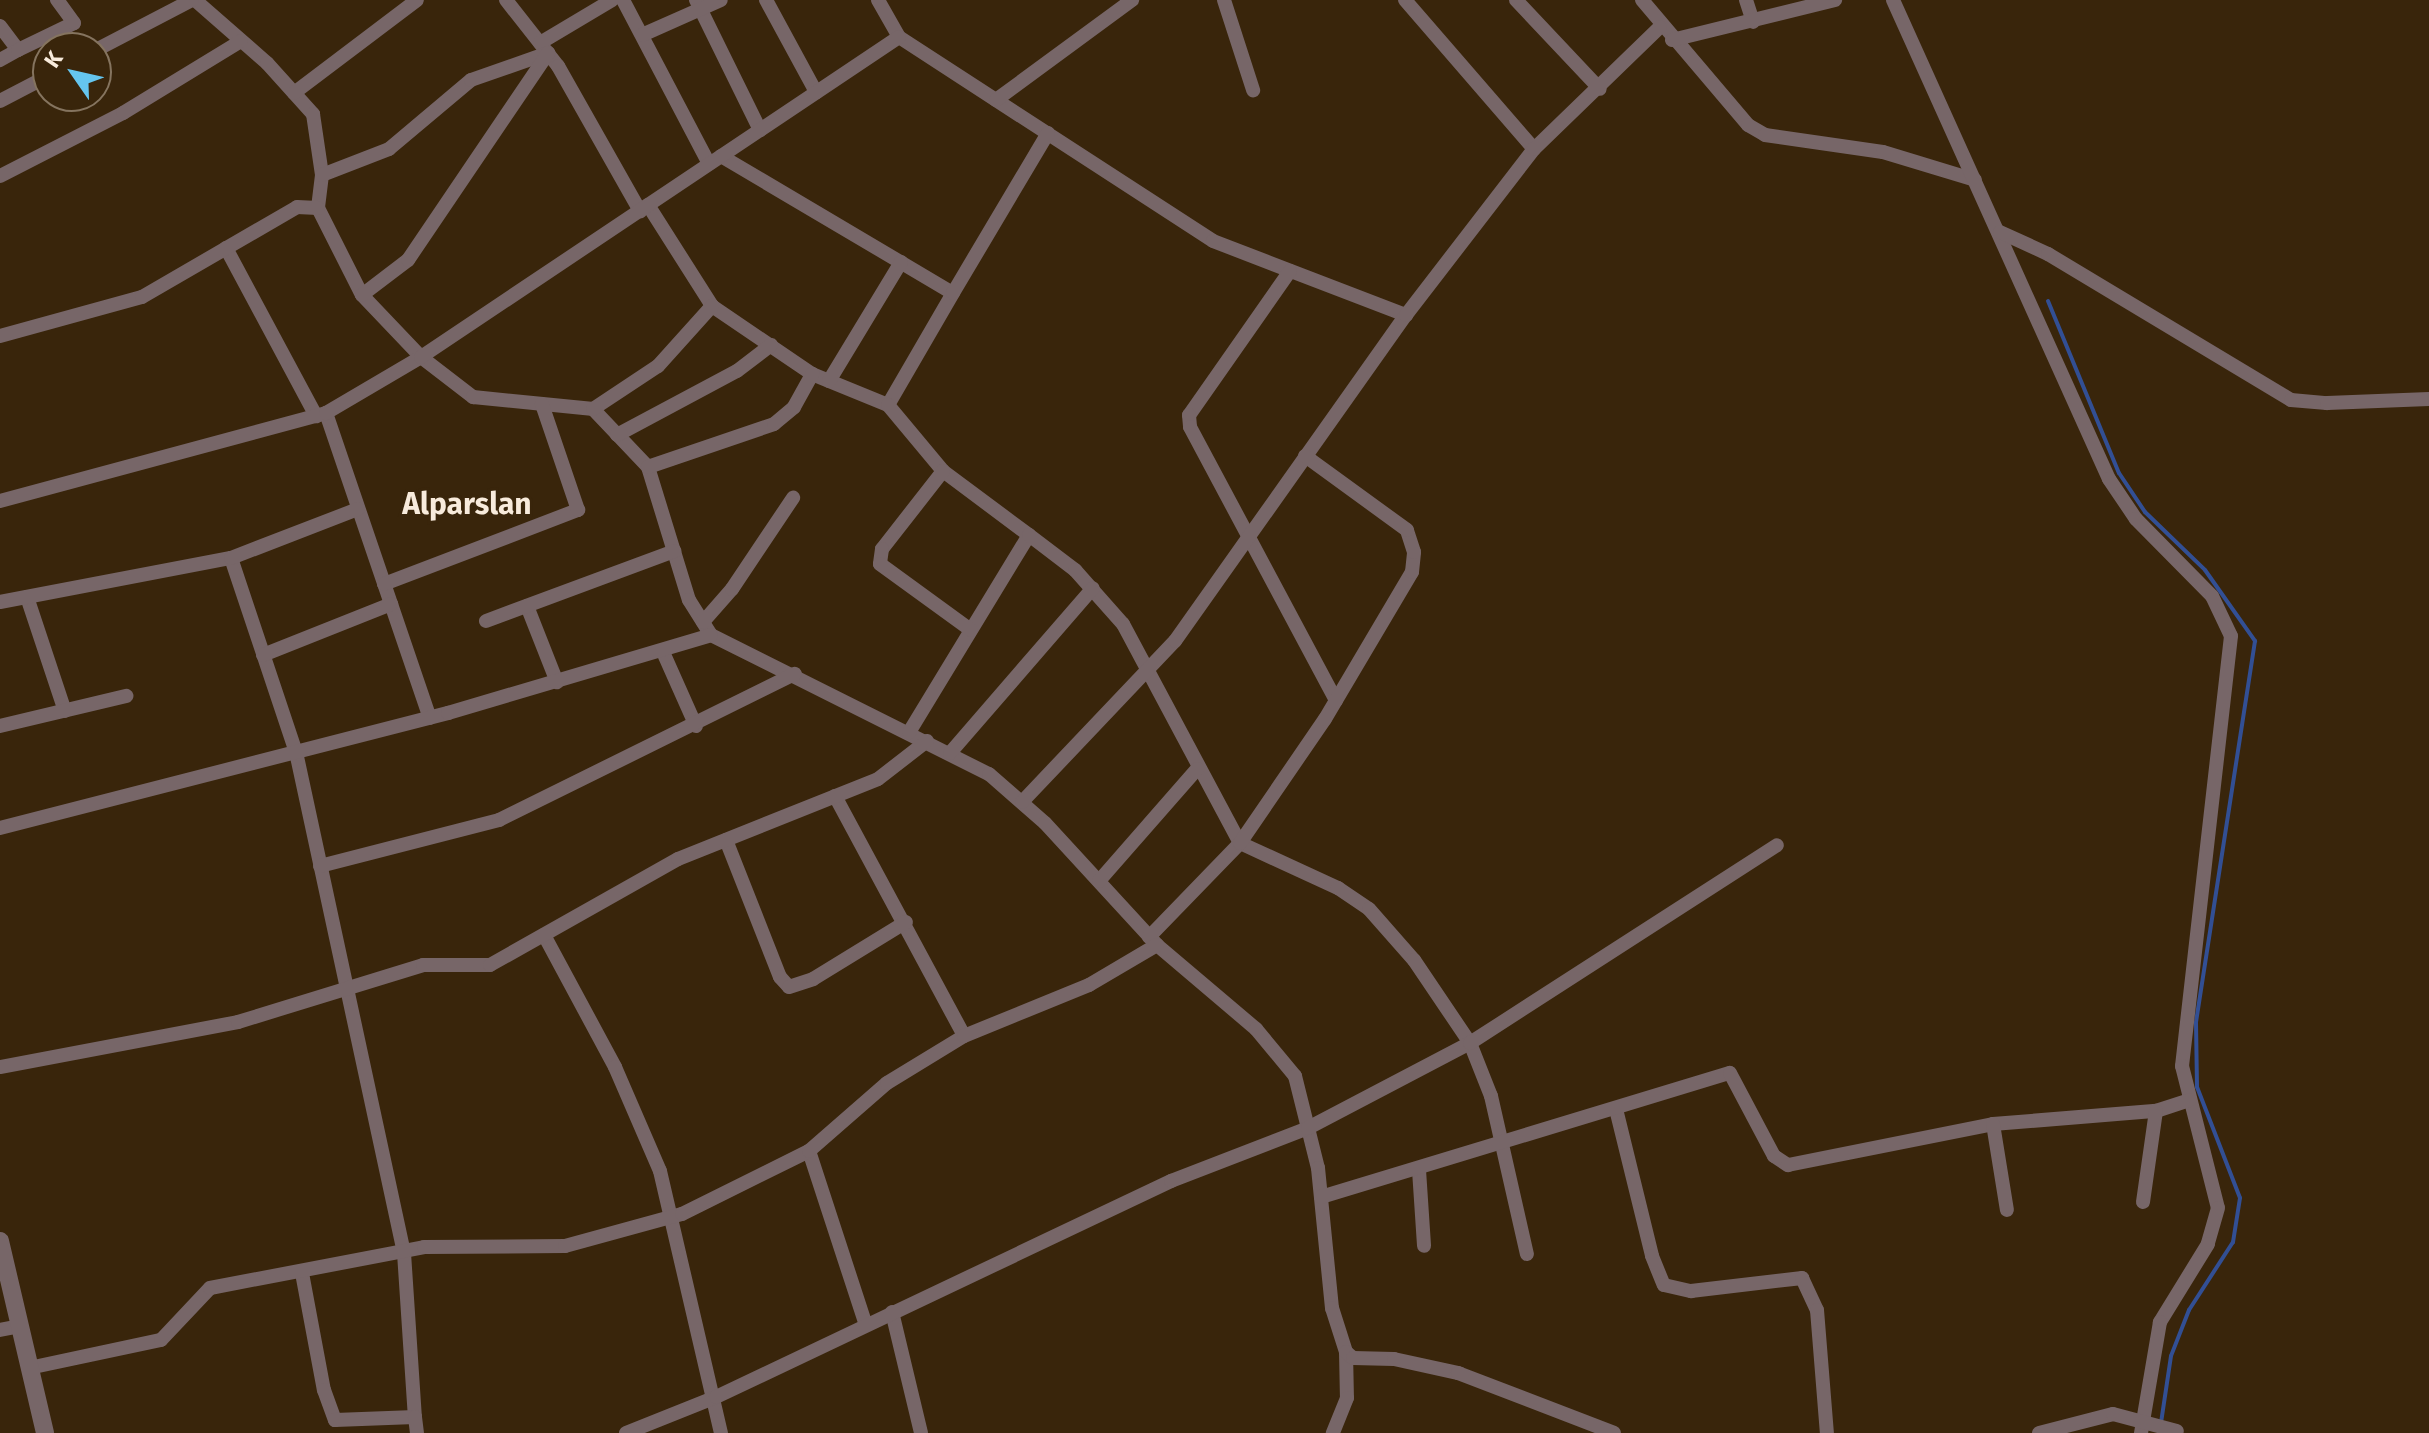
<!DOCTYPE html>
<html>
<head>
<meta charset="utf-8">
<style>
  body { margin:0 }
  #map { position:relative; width:2429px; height:1433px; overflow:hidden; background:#39250b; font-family:"Fira Sans",sans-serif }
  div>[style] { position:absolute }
  .stream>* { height:4px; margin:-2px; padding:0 2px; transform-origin:2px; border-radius:2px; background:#324f94 }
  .minor>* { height:14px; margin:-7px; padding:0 7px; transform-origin:7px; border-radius:7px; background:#776668 }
  .tertiary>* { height:18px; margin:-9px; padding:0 9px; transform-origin:9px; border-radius:9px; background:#776668 }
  span { translate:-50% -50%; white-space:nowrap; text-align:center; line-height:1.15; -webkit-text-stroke:6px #39250b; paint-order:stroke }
  .district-label { font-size:30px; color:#f8ebdc; font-weight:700 }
  .north { position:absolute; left:32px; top:32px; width:80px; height:80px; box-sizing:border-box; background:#39250b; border:2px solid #85745f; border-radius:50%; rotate:304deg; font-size:22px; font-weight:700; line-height:32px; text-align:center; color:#f8ebdc }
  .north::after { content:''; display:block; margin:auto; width:28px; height:36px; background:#65c5ee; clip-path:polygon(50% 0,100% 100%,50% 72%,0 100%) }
</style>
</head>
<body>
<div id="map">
  <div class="stream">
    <div style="left:2048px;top:301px;width:186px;rotate:67.6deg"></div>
    <div style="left:2119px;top:473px;width:47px;rotate:56.3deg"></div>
    <div style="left:2145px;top:512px;width:83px;rotate:44deg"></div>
    <div style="left:2205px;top:570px;width:87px;rotate:54.8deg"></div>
    <div style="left:2255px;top:641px;width:387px;rotate:98.8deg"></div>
    <div style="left:2196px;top:1023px;width:64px;rotate:89.1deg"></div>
    <div style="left:2197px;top:1087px;width:119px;rotate:68.8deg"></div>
    <div style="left:2240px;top:1198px;width:45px;rotate:99deg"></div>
    <div style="left:2233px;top:1242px;width:81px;rotate:122.9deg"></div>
    <div style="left:2189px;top:1310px;width:49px;rotate:111.4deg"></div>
    <div style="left:2171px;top:1356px;width:68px;rotate:98.5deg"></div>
  </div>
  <div class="minor">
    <div style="left:195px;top:0;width:96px;rotate:41.2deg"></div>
    <div style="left:267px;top:63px;width:69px;rotate:48deg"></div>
    <div style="left:313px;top:114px;width:62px;rotate:81.6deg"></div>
    <div style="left:322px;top:175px;width:33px;rotate:97deg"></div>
    <div style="left:318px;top:208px;width:97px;rotate:63.2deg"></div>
    <div style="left:362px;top:295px;width:86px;rotate:46.4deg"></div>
    <div style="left:421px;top:357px;width:66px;rotate:37.6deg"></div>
    <div style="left:473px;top:397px;width:121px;rotate:5.7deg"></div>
    <div style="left:593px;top:409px;width:80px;rotate:46.5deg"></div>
    <div style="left:648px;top:467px;width:139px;rotate:72.9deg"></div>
    <div style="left:689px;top:600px;width:41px;rotate:57.8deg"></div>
    <div style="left:711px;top:635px;width:311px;rotate:26.6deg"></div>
    <div style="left:989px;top:774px;width:74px;rotate:41.2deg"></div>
    <div style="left:1045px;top:823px;width:166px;rotate:47.4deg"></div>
    <div style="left:1157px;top:945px;width:130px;rotate:40.3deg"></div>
    <div style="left:1256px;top:1029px;width:61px;rotate:50.3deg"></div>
    <div style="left:1295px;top:1076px;width:95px;rotate:76deg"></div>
    <div style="left:1318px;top:1168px;width:141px;rotate:84.3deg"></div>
    <div style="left:1332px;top:1308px;width:46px;rotate:72.3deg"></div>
    <div style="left:1346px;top:1352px;width:46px;rotate:88.8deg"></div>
    <div style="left:1347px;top:1398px;width:38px;rotate:112deg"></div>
    <div style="left:506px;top:0;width:84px;rotate:51.8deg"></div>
    <div style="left:558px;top:66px;width:167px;rotate:60.5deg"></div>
    <div style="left:623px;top:0;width:185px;rotate:62.3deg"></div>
    <div style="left:696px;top:0;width:145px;rotate:63.8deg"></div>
    <div style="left:766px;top:0;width:105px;rotate:61.5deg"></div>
    <div style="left:878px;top:0;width:43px;rotate:60.4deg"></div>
    <div style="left:899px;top:37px;width:374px;rotate:33deg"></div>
    <div style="left:1213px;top:241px;width:207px;rotate:21deg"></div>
    <div style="left:1224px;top:0;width:95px;rotate:72.1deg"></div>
    <div style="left:1405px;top:0;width:197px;rotate:49.1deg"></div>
    <div style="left:1516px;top:0;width:122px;rotate:46.7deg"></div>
    <div style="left:1642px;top:0;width:164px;rotate:49.7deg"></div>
    <div style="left:1748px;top:125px;width:20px;rotate:30deg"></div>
    <div style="left:1765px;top:135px;width:119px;rotate:8.2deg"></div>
    <div style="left:1883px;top:152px;width:96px;rotate:16.9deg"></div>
    <div style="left:1746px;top:0;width:23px;rotate:72deg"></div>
    <div style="left:1893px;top:0;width:525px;rotate:65.73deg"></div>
    <div style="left:2109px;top:479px;width:48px;rotate:56deg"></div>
    <div style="left:2136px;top:519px;width:108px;rotate:45.4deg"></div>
    <div style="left:2212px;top:596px;width:44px;rotate:64.6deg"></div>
    <div style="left:2231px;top:636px;width:433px;rotate:96.5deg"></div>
    <div style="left:2182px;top:1066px;width:146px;rotate:75.8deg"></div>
    <div style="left:2218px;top:1208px;width:37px;rotate:106deg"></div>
    <div style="left:2208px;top:1244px;width:92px;rotate:121.6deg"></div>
    <div style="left:2160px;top:1322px;width:113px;rotate:99.7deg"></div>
    <div style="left:0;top:26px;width:30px;rotate:53deg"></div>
    <div style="left:18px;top:50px;width:21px;rotate:151deg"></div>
    <div style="left:642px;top:35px;width:86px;rotate:-23.9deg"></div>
    <div style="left:1672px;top:40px;width:168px;rotate:-13.8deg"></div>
    <div style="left:540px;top:43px;width:84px;rotate:-30.8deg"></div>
    <div style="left:18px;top:50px;width:62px;rotate:-25.7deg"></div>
    <div style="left:74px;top:23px;width:29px;rotate:-126deg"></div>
    <div style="left:96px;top:50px;width:108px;rotate:-27.5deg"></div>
    <div style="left:294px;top:93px;width:154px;rotate:-37.1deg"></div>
    <div style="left:996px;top:100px;width:169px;rotate:-36.3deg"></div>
    <div style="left:0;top:101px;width:54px;rotate:-27.5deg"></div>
    <div style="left:721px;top:156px;width:269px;rotate:30.6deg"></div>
    <div style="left:953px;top:293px;width:129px;rotate:120.1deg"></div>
    <div style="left:322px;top:175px;width:72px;rotate:-21.2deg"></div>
    <div style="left:389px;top:149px;width:107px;rotate:-40.1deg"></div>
    <div style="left:471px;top:80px;width:82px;rotate:-19.3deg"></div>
    <div style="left:0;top:176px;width:138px;rotate:-27.1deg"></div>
    <div style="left:123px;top:113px;width:138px;rotate:-31.4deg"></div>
    <div style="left:648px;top:205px;width:120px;rotate:57.6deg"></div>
    <div style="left:712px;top:306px;width:121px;rotate:34.2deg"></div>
    <div style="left:812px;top:374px;width:82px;rotate:22.2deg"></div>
    <div style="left:888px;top:405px;width:86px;rotate:50.2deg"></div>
    <div style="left:943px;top:471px;width:107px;rotate:36.7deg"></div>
    <div style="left:1029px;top:535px;width:231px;rotate:121.3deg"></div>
    <div style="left:2000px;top:232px;width:53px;rotate:24.6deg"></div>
    <div style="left:2048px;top:254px;width:283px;rotate:31deg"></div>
    <div style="left:2291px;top:400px;width:36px;rotate:5deg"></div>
    <div style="left:2327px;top:403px;width:102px;rotate:-2.2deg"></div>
    <div style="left:226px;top:248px;width:191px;rotate:61.8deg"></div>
    <div style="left:1290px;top:271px;width:176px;rotate:125deg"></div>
    <div style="left:1189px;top:415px;width:12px;rotate:85deg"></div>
    <div style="left:1190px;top:427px;width:310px;rotate:61.9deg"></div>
    <div style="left:953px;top:293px;width:186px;rotate:-59.3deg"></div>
    <div style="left:362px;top:295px;width:58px;rotate:-37.3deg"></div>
    <div style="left:408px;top:260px;width:250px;rotate:-55.9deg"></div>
    <div style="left:0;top:336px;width:147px;rotate:-15.4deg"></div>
    <div style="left:142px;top:297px;width:179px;rotate:-30.1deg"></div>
    <div style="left:297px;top:207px;width:21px;rotate:3deg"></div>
    <div style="left:829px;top:381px;width:139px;rotate:-58.8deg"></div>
    <div style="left:593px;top:409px;width:78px;rotate:-33.5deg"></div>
    <div style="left:658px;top:366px;width:81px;rotate:-48deg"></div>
    <div style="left:326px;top:413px;width:322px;rotate:71.2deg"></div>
    <div style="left:617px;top:435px;width:136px;rotate:-28.1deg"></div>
    <div style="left:737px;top:371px;width:43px;rotate:-37.4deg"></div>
    <div style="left:648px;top:467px;width:133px;rotate:-18.8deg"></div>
    <div style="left:774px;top:424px;width:26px;rotate:-40deg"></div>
    <div style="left:794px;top:407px;width:38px;rotate:-61deg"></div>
    <div style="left:943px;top:471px;width:99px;rotate:128deg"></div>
    <div style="left:882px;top:549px;width:15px;rotate:98deg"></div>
    <div style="left:880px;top:564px;width:112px;rotate:36deg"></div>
    <div style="left:0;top:501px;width:338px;rotate:-15.1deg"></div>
    <div style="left:326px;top:413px;width:110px;rotate:-30.5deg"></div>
    <div style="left:421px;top:357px;width:575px;rotate:-33.8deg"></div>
    <div style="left:1029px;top:535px;width:58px;rotate:37.3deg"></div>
    <div style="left:1075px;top:570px;width:72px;rotate:48.4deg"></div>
    <div style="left:1123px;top:624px;width:248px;rotate:61.9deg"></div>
    <div style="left:1240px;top:843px;width:108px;rotate:24.7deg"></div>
    <div style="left:1338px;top:888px;width:37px;rotate:34deg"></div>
    <div style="left:1369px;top:909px;width:68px;rotate:48.6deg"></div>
    <div style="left:1414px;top:960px;width:100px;rotate:56deg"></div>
    <div style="left:1470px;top:1043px;width:57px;rotate:68.4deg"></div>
    <div style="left:1491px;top:1096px;width:162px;rotate:77.2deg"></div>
    <div style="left:231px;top:558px;width:205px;rotate:71.5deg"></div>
    <div style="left:296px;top:752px;width:513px;rotate:77.83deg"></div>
    <div style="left:404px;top:1253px;width:164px;rotate:86.2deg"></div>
    <div style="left:384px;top:584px;width:208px;rotate:-20.9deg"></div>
    <div style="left:578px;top:510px;width:112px;rotate:-108.8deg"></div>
    <div style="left:27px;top:597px;width:120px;rotate:71.6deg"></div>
    <div style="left:0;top:602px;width:235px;rotate:-10.8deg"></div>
    <div style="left:231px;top:558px;width:136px;rotate:-21.1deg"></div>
    <div style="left:527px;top:606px;width:82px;rotate:68.5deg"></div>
    <div style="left:486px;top:621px;width:201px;rotate:-20.4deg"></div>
    <div style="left:703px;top:622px;width:44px;rotate:-48.7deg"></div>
    <div style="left:732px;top:589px;width:110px;rotate:-56.2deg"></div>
    <div style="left:663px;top:652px;width:81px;rotate:66deg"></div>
    <div style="left:263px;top:655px;width:138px;rotate:-21.7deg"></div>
    <div style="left:0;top:726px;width:130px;rotate:-13.4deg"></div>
    <div style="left:950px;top:753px;width:218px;rotate:-49.1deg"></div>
    <div style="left:835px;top:796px;width:272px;rotate:61.7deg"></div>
    <div style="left:1022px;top:802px;width:222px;rotate:-46.5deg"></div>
    <div style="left:1175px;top:641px;width:400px;rotate:-54.7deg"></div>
    <div style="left:1406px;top:315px;width:210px;rotate:-52.4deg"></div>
    <div style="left:1534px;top:149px;width:175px;rotate:-44.1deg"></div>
    <div style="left:0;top:828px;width:463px;rotate:-14.4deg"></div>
    <div style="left:448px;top:713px;width:274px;rotate:-16.5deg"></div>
    <div style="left:726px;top:840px;width:147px;rotate:68.5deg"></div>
    <div style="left:780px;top:977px;width:13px;rotate:48deg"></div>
    <div style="left:789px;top:987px;width:25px;rotate:-18deg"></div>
    <div style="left:813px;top:979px;width:109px;rotate:-31.5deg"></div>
    <div style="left:320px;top:866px;width:185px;rotate:-14.4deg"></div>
    <div style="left:499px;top:820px;width:330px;rotate:-26.3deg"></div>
    <div style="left:1099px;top:881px;width:149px;rotate:-48.8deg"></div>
    <div style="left:544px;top:935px;width:150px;rotate:61.7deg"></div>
    <div style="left:615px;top:1067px;width:113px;rotate:66.6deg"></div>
    <div style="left:660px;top:1171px;width:269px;rotate:76.9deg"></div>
    <div style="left:1149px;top:937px;width:131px;rotate:-45.9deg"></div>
    <div style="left:1240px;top:843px;width:150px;rotate:-55.6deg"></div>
    <div style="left:1325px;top:719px;width:171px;rotate:-59.4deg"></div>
    <div style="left:1412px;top:572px;width:20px;rotate:-84deg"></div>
    <div style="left:1414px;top:552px;width:23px;rotate:-108deg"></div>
    <div style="left:1407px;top:530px;width:126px;rotate:-144deg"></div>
    <div style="left:0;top:1067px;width:242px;rotate:-10.7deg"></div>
    <div style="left:238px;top:1022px;width:194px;rotate:-17.1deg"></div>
    <div style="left:423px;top:965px;width:67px"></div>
    <div style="left:490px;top:965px;width:216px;rotate:-29.4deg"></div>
    <div style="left:678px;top:859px;width:215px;rotate:-21.8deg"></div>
    <div style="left:878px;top:779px;width:62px;rotate:-37.8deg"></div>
    <div style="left:1616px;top:1109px;width:151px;rotate:76.2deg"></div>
    <div style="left:1652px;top:1256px;width:31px;rotate:68deg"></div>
    <div style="left:1664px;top:1285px;width:28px;rotate:13deg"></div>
    <div style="left:1691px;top:1291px;width:112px;rotate:-6.7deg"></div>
    <div style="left:1802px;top:1278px;width:35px;rotate:65deg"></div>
    <div style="left:1817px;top:1310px;width:123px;rotate:85.4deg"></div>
    <div style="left:1993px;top:1124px;width:164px;rotate:-4.6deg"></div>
    <div style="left:2156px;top:1111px;width:35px;rotate:-18deg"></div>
    <div style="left:809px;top:1151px;width:183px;rotate:71.9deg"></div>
    <div style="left:1419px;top:1170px;width:76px;rotate:86.2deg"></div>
    <div style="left:1321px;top:1197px;width:427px;rotate:-16.9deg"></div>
    <div style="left:1730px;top:1073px;width:94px;rotate:62.1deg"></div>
    <div style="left:1774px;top:1156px;width:17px;rotate:33deg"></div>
    <div style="left:1788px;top:1165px;width:209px;rotate:-11.3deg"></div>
    <div style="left:1993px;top:1124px;width:87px;rotate:80.8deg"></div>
    <div style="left:2143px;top:1202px;width:92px;rotate:-81.9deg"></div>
    <div style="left:302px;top:1273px;width:119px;rotate:79.4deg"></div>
    <div style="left:324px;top:1390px;width:32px;rotate:70deg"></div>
    <div style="left:335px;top:1420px;width:80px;rotate:-2.1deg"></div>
    <div style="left:415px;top:1417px;width:16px;rotate:83deg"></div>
    <div style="left:892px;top:1312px;width:124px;rotate:76.5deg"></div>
    <div style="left:0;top:1330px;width:20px;rotate:-11deg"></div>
    <div style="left:1346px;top:1352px;width:9px;rotate:41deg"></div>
    <div style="left:1353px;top:1358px;width:41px;rotate:1.4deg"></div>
    <div style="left:1394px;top:1359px;width:66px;rotate:12.3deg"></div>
    <div style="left:1458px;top:1373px;width:167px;rotate:21deg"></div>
    <div style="left:29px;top:1368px;width:135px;rotate:-12deg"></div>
    <div style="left:161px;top:1340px;width:71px;rotate:-46.7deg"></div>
    <div style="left:210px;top:1288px;width:218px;rotate:-10.8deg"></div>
    <div style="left:424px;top:1247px;width:141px;rotate:-0.4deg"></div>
    <div style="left:565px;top:1246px;width:121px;rotate:-15.3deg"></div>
    <div style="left:682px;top:1214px;width:142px;rotate:-26.4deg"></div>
    <div style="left:809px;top:1151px;width:103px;rotate:-41.1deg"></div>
    <div style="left:887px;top:1083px;width:90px;rotate:-31.4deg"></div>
    <div style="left:964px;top:1036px;width:135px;rotate:-22.2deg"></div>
    <div style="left:1089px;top:985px;width:79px;rotate:-30.5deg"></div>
    <div style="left:626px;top:1433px;width:97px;rotate:-21.8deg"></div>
    <div style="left:716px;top:1397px;width:504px;rotate:-25.39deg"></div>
    <div style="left:1171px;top:1181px;width:147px;rotate:-21.1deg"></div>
    <div style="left:1308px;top:1128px;width:183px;rotate:-27.7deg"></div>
    <div style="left:1470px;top:1043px;width:365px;rotate:-32.8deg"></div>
    <div style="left:2039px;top:1433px;width:76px;rotate:-14.4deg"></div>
    <div style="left:2113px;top:1414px;width:66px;rotate:14.9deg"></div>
  </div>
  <div class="tertiary">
    <div style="left:0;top:1241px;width:197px;rotate:76.8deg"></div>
  </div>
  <div class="district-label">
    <span style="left:467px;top:504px">Alparslan</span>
  </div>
  <div class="north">K</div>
</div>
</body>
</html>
